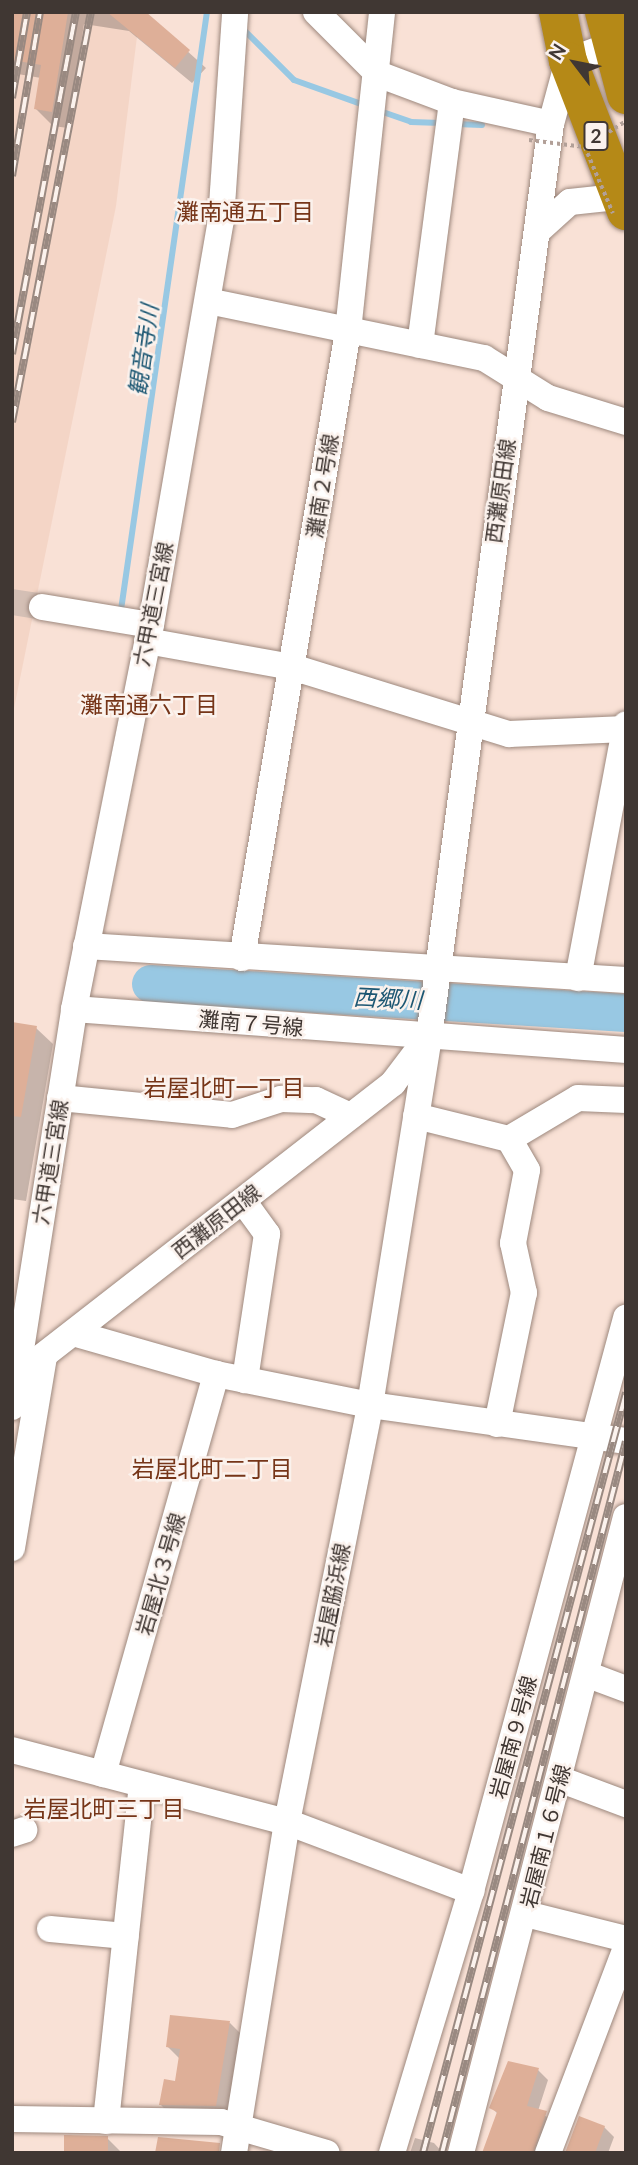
<!DOCTYPE html>
<html>
<head>
<meta charset="utf-8">
<style>
  body { margin:0 }
  #map { position:relative; width:638px; height:2165px; overflow:hidden; background:#f9e1d6; font-family:Lato,"Noto Sans JP",sans-serif }
  div>[style] { position:absolute }
  .built>* { inset:0; background:#f4d5c6 }
  .shadow>* { inset:0; background:#0003 }
  .stream>* { height:6px; margin:-3px; padding:0 3px; transform-origin:3px; border-radius:3px; background:#98c8e3 }
  .river>* { height:38px; margin:-19px; padding:0 19px; transform-origin:19px; border-radius:19px; background:#98c8e3 }
  .building>* { inset:0; background:#deaf98 }
  .minor-tunnel>* { height:26px; margin-top:-13px; transform-origin:0; background:repeating-linear-gradient(90deg,#d4bfb5 0 26px,transparent 0 39px) }
  .roads { filter:drop-shadow(0 0 2px #9d887d) drop-shadow(0 0 2px #9d887d) }
  .minor>* { height:26px; margin:-13px; padding:0 13px; transform-origin:13px; border-radius:13px; background:#fff }
  .highway>* { height:38px; margin:-19px; padding:0 19px; transform-origin:19px; border-radius:19px; background:#b58917 }
  .rail>* { height:8px; margin-top:-4px; transform-origin:0; background:repeating-linear-gradient(90deg,#fbf2ed 0 16px,#998981 0 32px); box-sizing:border-box; border-block:2px solid #998981 }
  .path-bridge>* { height:3.5px; margin-top:-1.75px; transform-origin:0; background:repeating-linear-gradient(90deg,#b2a098 0 3.5px,transparent 0 7px) }
  span { translate:-50% -50%; white-space:nowrap; text-align:center; line-height:1.15; -webkit-text-stroke:5px #fbf2ed; paint-order:stroke }
  .shield-label span { padding:2px 5px; background:#fbf2ed; border:2px solid; border-radius:5px; -webkit-text-stroke-width:0 }
  .shield-label { font-size:19px; color:#403733; font-weight:700 }
  .street-label { font-size:21px; color:#403733 }
  .neighbourhood-label { font-size:23px; color:#763518 }
  .water-label { font-size:23px; color:#1c5773; font-style:italic }
  .frame { position:absolute; inset:0; border:14px solid #403733; pointer-events:none }
  .north { position:absolute; left:540px; top:28px; width:70px; height:70px; -webkit-text-stroke:5px #fbf2ed; paint-order:stroke; rotate:302deg; font-size:19px; font-weight:700; line-height:28px; text-align:center; color:#403733 }
  .north::after { content:''; display:block; margin:auto; width:24px; height:32px; background:#403733; clip-path:polygon(50% 0,100% 100%,50% 72%,0 100%) }
</style>
</head>
<body>
<div id="map">
  <div class="built">
    <div style="clip-path:polygon(12px 12px,140px 12px,116px 206px,12px 718px)"></div>
  </div>
  <div class="shadow">
    <div style="clip-path:polygon(12px 12px,144px 12px,206px 68px,192px 83px,129px 31px,84px 24px,68px 128px,53px 126px,36px 109px,41px 78px,12px 73px)"></div>
    <div style="clip-path:polygon(12px 1024px,36px 1028px,53px 1044px,26px 1201px,12px 1199px)"></div>
    <div style="clip-path:polygon(230px 2023px,243px 2036px,229px 2118px,174px 2118px,161px 2105px,176px 2083px,180px 2059px,167px 2046px)"></div>
    <div style="clip-path:polygon(538px 2070px,548px 2080px,538px 2111px,556px 2123px,546px 2153px,484px 2153px,498px 2114px,491px 2107px)"></div>
    <div style="clip-path:polygon(604px 2127px,614px 2137px,608px 2153px,565px 2153px)"></div>
    <div style="clip-path:polygon(107px 2138px,122px 2153px,66px 2153px)"></div>
    <div style="clip-path:polygon(415px 2138px,434px 2143px,443px 2153px,410px 2153px)"></div>
  </div>
  <div class="stream">
    <div style="left:243px;top:29px;width:72px;rotate:45deg"></div>
    <div style="left:294px;top:80px;width:74px;rotate:19.7deg"></div>
    <div style="left:377px;top:110px;width:36px;rotate:19deg"></div>
    <div style="left:411px;top:122px;width:30px;rotate:2deg"></div>
    <div style="left:456px;top:124px;width:26px;rotate:2deg"></div>
    <div style="left:121px;top:610px;width:604px;rotate:-81.82deg"></div>
  </div>
  <div class="river">
    <div style="left:151px;top:984px;width:476px;rotate:3.5deg"></div>
  </div>
  <div class="building">
    <div style="clip-path:polygon(12px 12px,68px 12px,52px 112px,34px 109px,41px 65px,12px 60px)"></div>
    <div style="clip-path:polygon(107px 12px,146px 12px,190px 50px,175px 68px)"></div>
    <div style="clip-path:polygon(12px 1022px,37px 1026px,21px 1117px,12px 1116px)"></div>
    <div style="clip-path:polygon(170px 2015px,230px 2021px,216px 2106px,159px 2105px,164px 2079px,175px 2081px,180px 2049px,166px 2047px)"></div>
    <div style="clip-path:polygon(508px 2061px,539px 2068px,527px 2106px,547px 2111px,533px 2153px,482px 2153px,497px 2112px,489px 2108px)"></div>
    <div style="clip-path:polygon(579px 2116px,605px 2126px,595px 2153px,565px 2153px)"></div>
    <div style="clip-path:polygon(64px 2135px,108px 2136px,108px 2153px,64px 2153px)"></div>
    <div style="clip-path:polygon(158px 2137px,220px 2143px,219px 2153px,155px 2153px)"></div>
  </div>
  <div class="minor-tunnel">
    <div style="left:12px;top:602px;width:30px;rotate:9deg"></div>
  </div>
  <div class="roads">
    <div class="minor">
      <div style="left:316px;top:12px;width:88px;rotate:45deg"></div>
      <div style="left:378px;top:74px;width:79px;rotate:20.7deg"></div>
      <div style="left:452px;top:102px;width:101px;rotate:12.5deg"></div>
      <div style="left:541px;top:228px;width:39px;rotate:-42deg"></div>
      <div style="left:570px;top:202px;width:47px;rotate:-6.1deg"></div>
      <div style="left:208px;top:301px;width:282px;rotate:11.7deg"></div>
      <div style="left:484px;top:358px;width:75px;rotate:32deg"></div>
      <div style="left:548px;top:398px;width:82px;rotate:17.1deg"></div>
      <div style="left:420px;top:345px;width:245px;rotate:-82.5deg"></div>
      <div style="left:42px;top:607px;width:110px;rotate:9.4deg"></div>
      <div style="left:147px;top:641px;width:147px;rotate:10.2deg"></div>
      <div style="left:292px;top:667px;width:227px;rotate:17.2deg"></div>
      <div style="left:509px;top:734px;width:117px;rotate:-2.4deg"></div>
      <div style="left:86px;top:946px;width:541px;rotate:3.6deg"></div>
      <div style="left:242px;top:958px;width:636px;rotate:-80.4deg"></div>
      <div style="left:348px;top:331px;width:321px;rotate:-83.9deg"></div>
      <div style="left:578px;top:978px;width:258px;rotate:-79.3deg"></div>
      <div style="left:74px;top:1009px;width:554px;rotate:4.25deg"></div>
      <div style="left:60px;top:1098px;width:173px;rotate:5.6deg"></div>
      <div style="left:232px;top:1115px;width:52px;rotate:-18.1deg"></div>
      <div style="left:281px;top:1099px;width:35px;rotate:2deg"></div>
      <div style="left:316px;top:1100px;width:38px;rotate:25deg"></div>
      <div style="left:416px;top:1116px;width:96px;rotate:13.9deg"></div>
      <div style="left:509px;top:1139px;width:80px;rotate:-30.7deg"></div>
      <div style="left:578px;top:1098px;width:48px;rotate:2.4deg"></div>
      <div style="left:243px;top:1201px;width:41px;rotate:54deg"></div>
      <div style="left:267px;top:1234px;width:148px;rotate:98.6deg"></div>
      <div style="left:73px;top:1333px;width:149px;rotate:16deg"></div>
      <div style="left:216px;top:1374px;width:157px;rotate:11.4deg"></div>
      <div style="left:370px;top:1405px;width:259px;rotate:8deg"></div>
      <div style="left:17px;top:1376px;width:477px;rotate:-37.9deg"></div>
      <div style="left:393px;top:1083px;width:53px;rotate:-52.7deg"></div>
      <div style="left:12px;top:1407px;width:403px;rotate:-81.1deg"></div>
      <div style="left:74px;top:1009px;width:392px;rotate:-78.7deg"></div>
      <div style="left:151px;top:625px;width:411px;rotate:-80.2deg"></div>
      <div style="left:221px;top:220px;width:208px;rotate:-86.1deg"></div>
      <div style="left:497px;top:1424px;width:134px;rotate:-78.4deg"></div>
      <div style="left:524px;top:1293px;width:51px;rotate:-102.4deg"></div>
      <div style="left:513px;top:1243px;width:74px;rotate:-79.1deg"></div>
      <div style="left:527px;top:1170px;width:36px;rotate:-120deg"></div>
      <div style="left:12px;top:1548px;width:195px;rotate:-80.5deg"></div>
      <div style="left:586px;top:1674px;width:43px;rotate:20.6deg"></div>
      <div style="left:12px;top:1750px;width:284px;rotate:14.7deg"></div>
      <div style="left:287px;top:1822px;width:197px;rotate:20.6deg"></div>
      <div style="left:103px;top:1774px;width:416px;rotate:-74.2deg"></div>
      <div style="left:559px;top:1779px;width:72px;rotate:20.5deg"></div>
      <div style="left:12px;top:1834px;width:13px;rotate:-18deg"></div>
      <div style="left:526px;top:1914px;width:103px;rotate:14deg"></div>
      <div style="left:50px;top:1929px;width:76px;rotate:5.3deg"></div>
      <div style="left:12px;top:2119px;width:209px;rotate:0.8deg"></div>
      <div style="left:221px;top:2122px;width:110px;rotate:16.3deg"></div>
      <div style="left:106px;top:2121px;width:338px;rotate:-83.9deg"></div>
      <div style="left:234px;top:2153px;width:335px;rotate:-80.9deg"></div>
      <div style="left:287px;top:1822px;width:425px;rotate:-78.7deg"></div>
      <div style="left:370px;top:1405px;width:373px;rotate:-80.9deg"></div>
      <div style="left:429px;top:1037px;width:921px;rotate:-82.39deg"></div>
      <div style="left:551px;top:124px;width:65px;rotate:-74.9deg"></div>
      <div style="left:568px;top:61px;width:46px;rotate:-20.4deg"></div>
      <div style="left:392px;top:2153px;width:274px;rotate:-73.2deg"></div>
      <div style="left:471px;top:1891px;width:594px;rotate:-74.86deg"></div>
      <div style="left:461px;top:2153px;width:657px;rotate:-75.46deg"></div>
      <div style="left:548px;top:2153px;width:219px;rotate:-69.2deg"></div>
    </div>
    <div class="highway">
      <div style="left:558px;top:12px;width:50px;rotate:78.5deg"></div>
      <div style="left:568px;top:61px;width:161px;rotate:68.9deg"></div>
      <div style="left:604px;top:12px;width:86px;rotate:75.2deg"></div>
    </div>
  </div>
  <div class="rail">
    <div style="left:12px;top:98px;width:87px;rotate:-80.1deg"></div>
    <div style="left:12px;top:176px;width:166px;rotate:-80.3deg"></div>
    <div style="left:12px;top:354px;width:348px;rotate:-79.4deg"></div>
    <div style="left:12px;top:422px;width:418px;rotate:-79.1deg"></div>
    <div style="left:423px;top:2153px;width:787px;rotate:-75.05deg"></div>
    <div style="left:442px;top:2153px;width:735px;rotate:-75.51deg"></div>
  </div>
  <div class="path-bridge">
    <div style="left:529px;top:140px;width:56px;rotate:7.1deg"></div>
    <div style="left:585px;top:147px;width:49px;rotate:-32.4deg"></div>
    <div style="left:585px;top:147px;width:72px;rotate:67deg"></div>
  </div>
  <div class="shield-label">
    <span style="left:596px;top:136px">2</span>
  </div>
  <div class="street-label">
    <span style="left:322px;top:486px;rotate:-81deg">灘南２号線</span>
    <span style="left:500px;top:491px;rotate:-82deg">西灘原田線</span>
    <span style="left:153px;top:604px;rotate:-79deg">六甲道三宮線</span>
    <span style="left:251px;top:1023px;rotate:5deg">灘南７号線</span>
    <span style="left:50px;top:1162px;rotate:-81deg">六甲道三宮線</span>
    <span style="left:216px;top:1221px;rotate:-38deg">西灘原田線</span>
    <span style="left:160px;top:1574px;rotate:-74deg">岩屋北３号線</span>
    <span style="left:332px;top:1595px;rotate:-79deg">岩屋脇浜線</span>
    <span style="left:513px;top:1737px;rotate:-75deg">岩屋南９号線</span>
    <span style="left:545px;top:1836px;rotate:-76deg">岩屋南１６号線</span>
  </div>
  <div class="neighbourhood-label">
    <span style="left:245px;top:211px">灘南通五丁目</span>
    <span style="left:149px;top:704px">灘南通六丁目</span>
    <span style="left:224px;top:1087px">岩屋北町一丁目</span>
    <span style="left:212px;top:1468px">岩屋北町二丁目</span>
    <span style="left:104px;top:1808px">岩屋北町三丁目</span>
  </div>
  <div class="water-label">
    <span style="left:143px;top:350px;rotate:-82deg">観音寺川</span>
    <span style="left:388px;top:998px;rotate:3deg">西郷川</span>
  </div>
  <div class="frame"></div>
  <div class="north">N</div>
</div>
</body>
</html>
